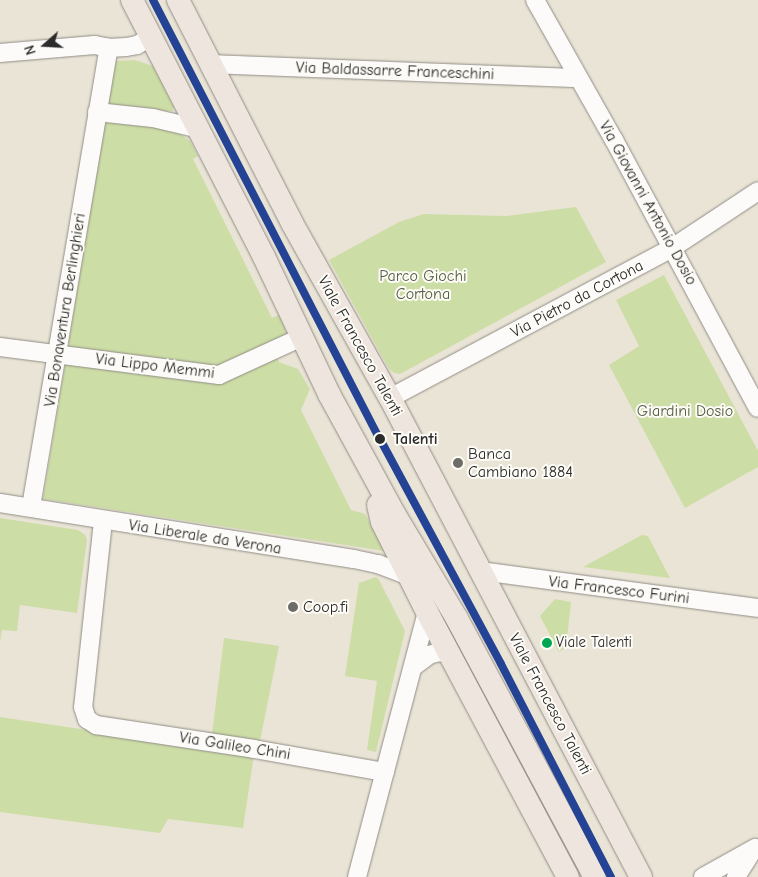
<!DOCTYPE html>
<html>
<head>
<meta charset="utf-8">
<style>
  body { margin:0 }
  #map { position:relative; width:758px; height:877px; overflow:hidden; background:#eae4d6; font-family:"Comic Neue",sans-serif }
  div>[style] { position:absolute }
  .green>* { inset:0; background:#cddda6 }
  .roads { filter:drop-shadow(0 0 1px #908d86) drop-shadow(0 0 1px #908d86) }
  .minor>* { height:18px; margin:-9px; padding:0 9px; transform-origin:9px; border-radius:9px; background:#fcfbf9 }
  .major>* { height:22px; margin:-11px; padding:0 11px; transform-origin:11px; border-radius:11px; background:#eee6de }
  .tram-1>* { height:8px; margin:-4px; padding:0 4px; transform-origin:4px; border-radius:4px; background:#254395 }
  .dots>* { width:14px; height:14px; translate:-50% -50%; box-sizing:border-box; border:2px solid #fdfcf7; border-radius:50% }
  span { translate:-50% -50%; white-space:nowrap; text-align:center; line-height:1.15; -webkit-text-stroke:4px #fdfcf7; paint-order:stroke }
  .bus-label { font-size:15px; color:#2b2b2b }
  .left { translate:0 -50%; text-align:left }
  .street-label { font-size:16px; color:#2b2b2b }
  .park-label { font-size:16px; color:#555f44 }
  .stop-label { font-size:16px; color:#2b2b2b; font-weight:700 }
  .poi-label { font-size:16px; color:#2b2b2b }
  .north { position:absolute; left:20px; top:20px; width:50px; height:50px; -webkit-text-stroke:4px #fdfcf7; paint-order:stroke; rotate:251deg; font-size:14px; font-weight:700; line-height:20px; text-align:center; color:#2b2b2b }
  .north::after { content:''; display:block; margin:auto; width:18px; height:22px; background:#2b2b2b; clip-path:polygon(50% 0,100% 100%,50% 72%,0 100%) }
</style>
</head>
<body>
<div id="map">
  <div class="green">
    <div style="clip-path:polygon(135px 60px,153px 66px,174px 107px,173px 111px,161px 111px,174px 129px,190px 141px,198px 156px,193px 159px,272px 318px,279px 315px,287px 334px,270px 342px,279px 362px,298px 369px,310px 389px,301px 410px,351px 510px,365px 514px,385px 551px,43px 499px,115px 61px)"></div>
    <div style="clip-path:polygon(576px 207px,606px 262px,400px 374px,394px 373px,389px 369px,329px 260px,399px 222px,424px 214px,506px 216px)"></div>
    <div style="clip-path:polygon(664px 275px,758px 451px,758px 467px,685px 508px,609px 365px,639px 346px,616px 300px)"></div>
    <div style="clip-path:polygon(0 518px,78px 530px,85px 535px,87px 540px,77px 613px,20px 605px,17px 631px,2px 630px,0 642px)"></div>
    <div style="clip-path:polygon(642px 535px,648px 536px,670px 578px,583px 567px)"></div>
    <div style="clip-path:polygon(376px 577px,379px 580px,405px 631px,376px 752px,367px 750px,377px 681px,345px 676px,359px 583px)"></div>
    <div style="clip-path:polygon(555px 599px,571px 602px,566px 647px,559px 652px,540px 616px)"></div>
    <div style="clip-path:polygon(224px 638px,279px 646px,260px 741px,212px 734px)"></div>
    <div style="clip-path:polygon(0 717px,254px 755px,243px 828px,168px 819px,160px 833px,0 812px)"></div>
  </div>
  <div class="roads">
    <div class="minor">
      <div style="left:535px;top:0;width:161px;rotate:60.6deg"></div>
      <div style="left:614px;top:140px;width:304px;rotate:61.8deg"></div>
      <div style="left:0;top:53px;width:95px;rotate:-4.8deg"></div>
      <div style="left:95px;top:45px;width:14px;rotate:12deg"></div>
      <div style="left:109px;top:48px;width:17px;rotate:-3deg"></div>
      <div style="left:126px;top:47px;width:11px;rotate:-10deg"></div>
      <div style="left:137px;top:45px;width:16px;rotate:-30deg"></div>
      <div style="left:211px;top:64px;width:367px;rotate:2.2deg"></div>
      <div style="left:97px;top:112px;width:56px;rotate:6.1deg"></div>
      <div style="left:153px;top:118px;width:48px;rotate:13.2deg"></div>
      <div style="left:0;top:347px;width:221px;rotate:7.3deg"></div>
      <div style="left:219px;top:375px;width:91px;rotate:-24.6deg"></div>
      <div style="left:390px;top:398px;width:319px;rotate:-28deg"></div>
      <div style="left:672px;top:248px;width:103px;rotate:-33.5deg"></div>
      <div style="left:0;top:503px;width:358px;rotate:9deg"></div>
      <div style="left:354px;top:559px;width:25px;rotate:12deg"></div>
      <div style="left:378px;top:564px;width:33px;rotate:21deg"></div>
      <div style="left:31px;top:507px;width:466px;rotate:-80.4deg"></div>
      <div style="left:103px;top:521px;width:187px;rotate:96.1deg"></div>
      <div style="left:83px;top:707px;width:13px;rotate:72deg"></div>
      <div style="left:87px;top:719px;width:11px;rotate:34deg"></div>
      <div style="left:96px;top:725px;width:160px;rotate:8.6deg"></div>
      <div style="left:254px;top:749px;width:133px;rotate:10deg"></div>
      <div style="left:481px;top:571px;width:279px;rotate:7.6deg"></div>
      <div style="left:413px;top:667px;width:20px;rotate:-37deg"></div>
      <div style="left:429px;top:655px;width:10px;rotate:-17deg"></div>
      <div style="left:439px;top:652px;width:10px;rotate:11deg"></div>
      <div style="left:357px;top:877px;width:274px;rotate:-75.2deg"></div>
      <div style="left:703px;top:877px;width:60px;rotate:-29.1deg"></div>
      <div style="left:736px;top:877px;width:32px;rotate:-58deg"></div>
    </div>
    <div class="major">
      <div style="left:132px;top:0;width:289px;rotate:62.8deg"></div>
      <div style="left:264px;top:257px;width:152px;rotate:64.6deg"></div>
      <div style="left:329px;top:394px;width:138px;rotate:61.4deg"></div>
      <div style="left:395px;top:515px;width:119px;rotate:59.1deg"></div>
      <div style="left:456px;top:617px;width:295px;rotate:61.9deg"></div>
      <div style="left:178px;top:0;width:250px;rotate:62.9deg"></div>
      <div style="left:292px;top:223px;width:201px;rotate:60.8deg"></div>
      <div style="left:390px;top:398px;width:541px;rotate:62.35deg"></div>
      <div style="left:378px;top:505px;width:17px;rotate:77deg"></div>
      <div style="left:382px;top:522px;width:101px;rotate:63.4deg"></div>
      <div style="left:427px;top:612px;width:300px;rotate:62deg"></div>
    </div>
  </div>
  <div class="tram-1">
    <div style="left:153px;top:0;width:494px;rotate:62.7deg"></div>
    <div style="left:380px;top:439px;width:255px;rotate:61.7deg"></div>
    <div style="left:501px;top:664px;width:240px;rotate:62.7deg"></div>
  </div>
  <div class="dots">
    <div style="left:380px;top:439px;background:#2b2b2b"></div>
    <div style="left:458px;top:463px;background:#6e6c67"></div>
    <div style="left:293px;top:607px;background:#6e6c67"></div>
    <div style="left:547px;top:643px;background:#00a651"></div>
  </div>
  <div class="bus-label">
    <span class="left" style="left:556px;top:643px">Viale Talenti</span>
  </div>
  <div class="street-label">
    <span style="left:395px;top:71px;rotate:2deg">Via Baldassarre Franceschini</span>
    <span style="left:648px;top:203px;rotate:61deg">Via Giovanni Antonio Dosio</span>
    <span style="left:577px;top:299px;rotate:-28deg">Via Pietro da Cortona</span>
    <span style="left:65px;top:310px;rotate:-81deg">Via Bonaventura Berlinghieri</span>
    <span style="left:360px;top:346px;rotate:61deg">Viale Francesco Talenti</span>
    <span style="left:155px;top:366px;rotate:7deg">Via Lippo Memmi</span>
    <span style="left:205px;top:537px;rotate:9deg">Via Liberale da Verona</span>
    <span style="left:619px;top:590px;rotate:7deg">Via Francesco Furini</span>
    <span style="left:550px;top:704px;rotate:62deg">Viale Francesco Talenti</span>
    <span style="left:235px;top:746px;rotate:9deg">Via Galileo Chini</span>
  </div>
  <div class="park-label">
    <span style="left:423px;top:285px">Parco Giochi<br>Cortona</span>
    <span style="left:685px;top:411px">Giardini Dosio</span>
  </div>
  <div class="stop-label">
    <span class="left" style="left:393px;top:439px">Talenti</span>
  </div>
  <div class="poi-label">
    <span class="left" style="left:468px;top:463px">Banca<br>Cambiano 1884</span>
    <span class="left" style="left:303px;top:607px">Coop.fi</span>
  </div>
  <div class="north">N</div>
</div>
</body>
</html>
